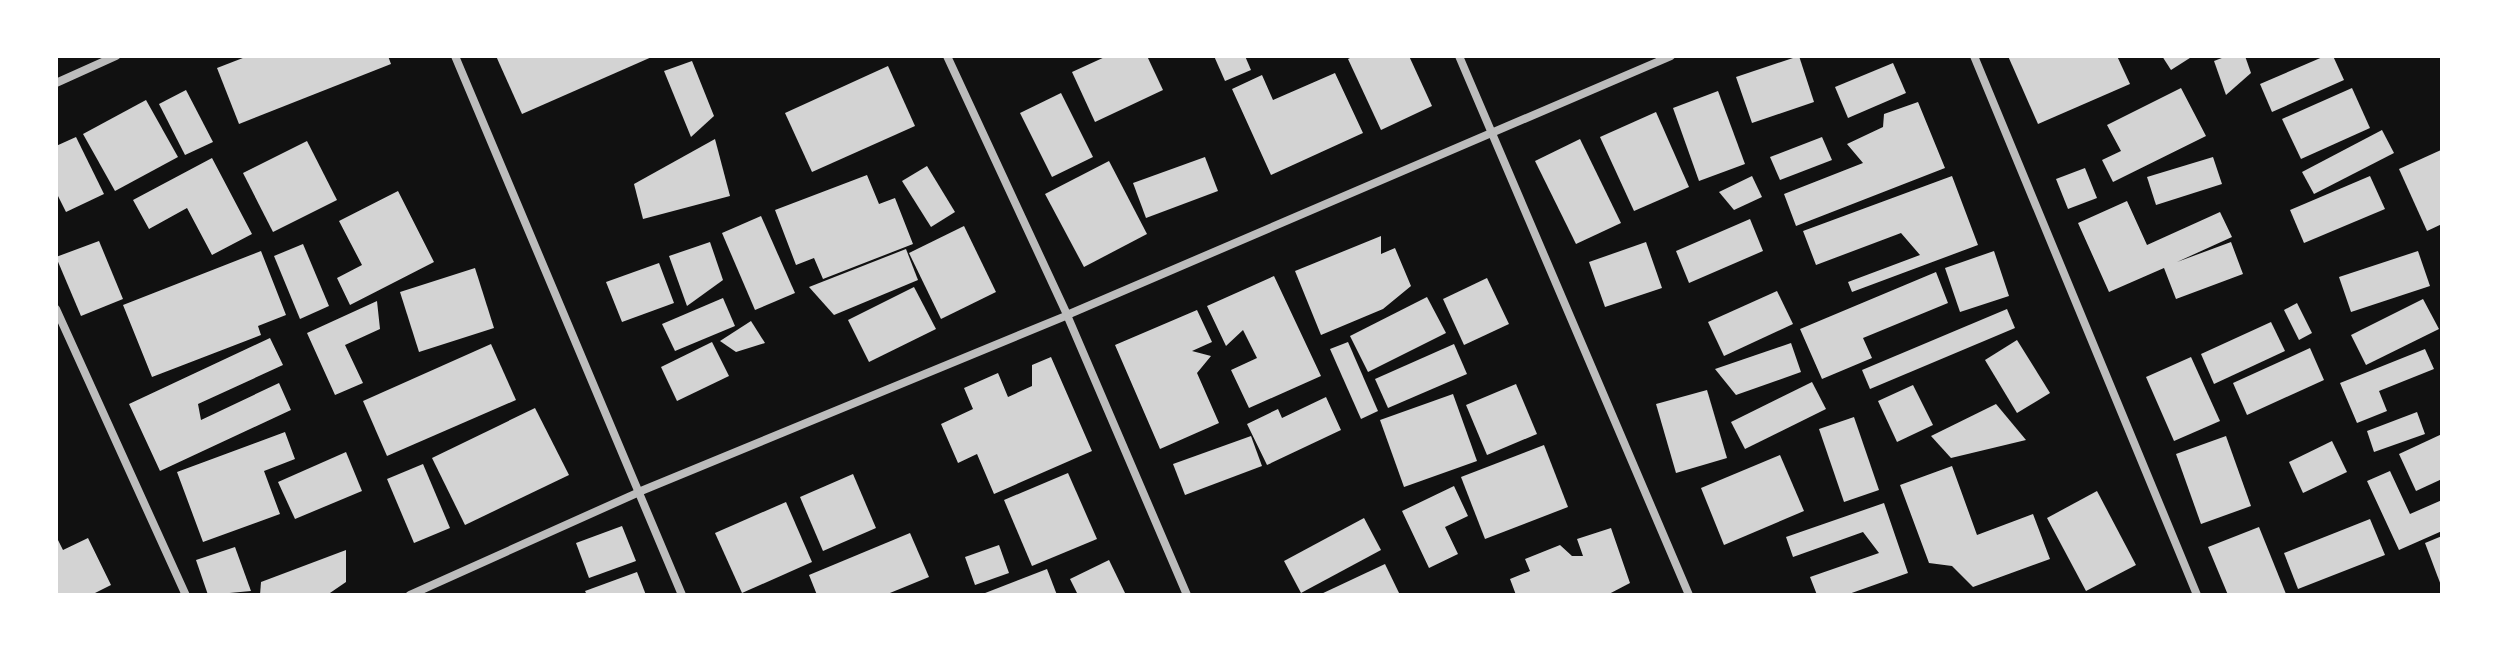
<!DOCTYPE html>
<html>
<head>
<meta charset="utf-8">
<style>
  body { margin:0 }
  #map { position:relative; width:2498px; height:651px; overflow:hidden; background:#111; font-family:Montserrat,sans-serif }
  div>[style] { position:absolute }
  .building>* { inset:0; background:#d3d3d3 }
  .minor>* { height:8px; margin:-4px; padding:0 4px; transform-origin:4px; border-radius:4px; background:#bcbcbc }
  span { translate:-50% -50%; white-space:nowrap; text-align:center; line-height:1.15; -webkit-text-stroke:8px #fff; paint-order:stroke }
  .frame { position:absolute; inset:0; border:58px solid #fff; pointer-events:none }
</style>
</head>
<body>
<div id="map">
  <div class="building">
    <div style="clip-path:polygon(248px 56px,388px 56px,391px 64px,239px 124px,217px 68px)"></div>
    <div style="clip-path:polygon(496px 56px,654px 56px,522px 114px)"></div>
    <div style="clip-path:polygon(1107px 56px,1147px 56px,1163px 90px,1095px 122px,1072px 72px)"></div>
    <div style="clip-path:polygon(1214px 56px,1245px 56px,1251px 70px,1225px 81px)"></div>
    <div style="clip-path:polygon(1354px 56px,1409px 56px,1432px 106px,1381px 130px,1348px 59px)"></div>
    <div style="clip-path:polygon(1799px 56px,1814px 102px,1752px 123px,1736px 77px)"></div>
    <div style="clip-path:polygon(2008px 56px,2117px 56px,2130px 84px,2038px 124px)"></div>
    <div style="clip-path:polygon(2162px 56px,2193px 56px,2171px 70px)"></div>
    <div style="clip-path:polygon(2227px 56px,2245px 56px,2251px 73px,2226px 95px,2214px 61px)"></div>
    <div style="clip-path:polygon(2325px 56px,2333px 56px,2344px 80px,2272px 112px,2260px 84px)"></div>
    <div style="clip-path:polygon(692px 61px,714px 116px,691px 137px,664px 71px)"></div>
    <div style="clip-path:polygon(1893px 63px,1906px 93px,1848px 118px,1835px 87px)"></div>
    <div style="clip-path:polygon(888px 66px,915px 126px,812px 172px,785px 113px)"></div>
    <div style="clip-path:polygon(1335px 73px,1363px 133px,1271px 175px,1232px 89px,1262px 75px,1273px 100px)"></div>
    <div style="clip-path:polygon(2181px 88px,2206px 136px,2113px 182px,2102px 160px,2121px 151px,2107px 125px)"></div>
    <div style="clip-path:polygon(2352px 88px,2370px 128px,2301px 159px,2282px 119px)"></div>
    <div style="clip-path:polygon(186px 90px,213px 142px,185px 155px,159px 104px)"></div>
    <div style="clip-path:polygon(1718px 91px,1745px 164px,1699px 181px,1673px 108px)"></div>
    <div style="clip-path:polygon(1061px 93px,1093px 157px,1052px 177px,1020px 113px)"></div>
    <div style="clip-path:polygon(146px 100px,178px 157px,115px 191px,83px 134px)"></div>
    <div style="clip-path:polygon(1918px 102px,1945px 168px,1796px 226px,1784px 194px,1863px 163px,1847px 144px,1883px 127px,1884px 114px)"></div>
    <div style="clip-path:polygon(1656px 112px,1689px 187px,1634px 211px,1600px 137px)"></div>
    <div style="clip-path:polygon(2382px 130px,2394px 153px,2314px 194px,2302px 172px)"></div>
    <div style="clip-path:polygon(76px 137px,104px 194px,66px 212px,56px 192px,56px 146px)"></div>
    <div style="clip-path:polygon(1822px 137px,1832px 160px,1780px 180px,1770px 157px)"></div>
    <div style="clip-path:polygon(715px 139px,730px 196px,643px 219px,634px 184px)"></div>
    <div style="clip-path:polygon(1580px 139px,1621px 223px,1576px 244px,1535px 161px)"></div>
    <div style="clip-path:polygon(307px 141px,337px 200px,273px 232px,243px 173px)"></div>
    <div style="clip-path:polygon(2441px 150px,2442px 224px,2427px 231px,2399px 169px)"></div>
    <div style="clip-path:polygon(1205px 157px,1218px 191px,1146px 218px,1133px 183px)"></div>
    <div style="clip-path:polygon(2213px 157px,2222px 184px,2156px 205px,2147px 177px)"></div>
    <div style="clip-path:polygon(212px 158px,252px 234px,212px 255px,187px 208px,149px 229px,133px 200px)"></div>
    <div style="clip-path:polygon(1109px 161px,1147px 234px,1084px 267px,1045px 194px)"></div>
    <div style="clip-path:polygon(927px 166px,955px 212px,931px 227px,902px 181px)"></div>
    <div style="clip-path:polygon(2085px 168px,2097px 198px,2068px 209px,2056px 179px)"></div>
    <div style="clip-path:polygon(867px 175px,879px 204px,895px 198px,913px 244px,823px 279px,814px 258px,796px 265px,775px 210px)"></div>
    <div style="clip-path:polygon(1752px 176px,1762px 197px,1734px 210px,1719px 192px)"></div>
    <div style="clip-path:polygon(1952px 176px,1978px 245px,1852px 292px,1848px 282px,1920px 255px,1901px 233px,1816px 265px,1803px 231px)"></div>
    <div style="clip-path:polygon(2370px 176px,2385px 209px,2304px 243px,2290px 210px)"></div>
    <div style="clip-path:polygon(398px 191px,434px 262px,350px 305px,337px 278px,362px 265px,339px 221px)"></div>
    <div style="clip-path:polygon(2127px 201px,2147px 245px,2220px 212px,2232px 237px,2177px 262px,2231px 242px,2243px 274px,2176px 299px,2164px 268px,2109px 292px,2078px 223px)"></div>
    <div style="clip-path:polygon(761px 216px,795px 293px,755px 310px,722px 233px)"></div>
    <div style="clip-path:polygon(1750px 219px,1763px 251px,1689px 283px,1676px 251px)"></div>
    <div style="clip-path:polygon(964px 226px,996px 292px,941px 319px,909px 253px)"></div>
    <div style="clip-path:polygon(1381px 236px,1381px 254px,1395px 248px,1411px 286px,1383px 309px,1321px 335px,1295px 271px)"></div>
    <div style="clip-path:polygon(99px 241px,123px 299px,81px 316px,56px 257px)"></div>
    <div style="clip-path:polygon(710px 242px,723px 280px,687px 306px,669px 256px)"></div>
    <div style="clip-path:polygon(1646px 242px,1662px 288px,1605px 307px,1589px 262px)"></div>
    <div style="clip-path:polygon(303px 244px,329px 306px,300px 319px,274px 256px)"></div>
    <div style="clip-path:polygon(906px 249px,918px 280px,834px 315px,809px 287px)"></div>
    <div style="clip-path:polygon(261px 251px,286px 315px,258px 326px,261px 335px,152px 377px,123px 305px)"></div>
    <div style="clip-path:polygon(1994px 251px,2009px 296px,1960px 312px,1945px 268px)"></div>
    <div style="clip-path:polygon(2418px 251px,2430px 286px,2351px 312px,2339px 277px)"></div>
    <div style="clip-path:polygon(659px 263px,674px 303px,622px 322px,606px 282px)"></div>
    <div style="clip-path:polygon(475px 268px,494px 328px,419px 352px,400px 292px)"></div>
    <div style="clip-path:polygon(1936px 272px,1948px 303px,1863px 338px,1872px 358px,1822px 379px,1800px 329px)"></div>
    <div style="clip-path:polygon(1274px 276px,1321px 376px,1249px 408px,1231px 370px,1257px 358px,1243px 330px,1226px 346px,1207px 306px)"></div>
    <div style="clip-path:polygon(1487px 278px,1509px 324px,1464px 345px,1443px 299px)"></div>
    <div style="clip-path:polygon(914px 287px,936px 329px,869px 362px,848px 320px)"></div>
    <div style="clip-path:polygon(1777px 291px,1793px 324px,1724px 356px,1708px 322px)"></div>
    <div style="clip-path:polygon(1427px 297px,1446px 333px,1368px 372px,1350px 336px)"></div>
    <div style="clip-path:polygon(723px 298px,735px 326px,675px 351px,662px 324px)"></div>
    <div style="clip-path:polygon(2423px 299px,2439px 329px,2366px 365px,2351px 335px)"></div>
    <div style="clip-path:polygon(377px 301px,380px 329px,345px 345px,363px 383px,335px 395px,307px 333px)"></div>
    <div style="clip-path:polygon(2297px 303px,2312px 333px,2299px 340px,2284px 310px)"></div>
    <div style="clip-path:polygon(2007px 309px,2015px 328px,1870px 389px,1862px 370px)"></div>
    <div style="clip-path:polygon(1197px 310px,1212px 342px,1192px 351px,1211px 356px,1197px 373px,1219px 423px,1160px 449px,1115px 345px)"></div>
    <div style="clip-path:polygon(751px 321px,765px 343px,736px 352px,720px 341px)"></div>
    <div style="clip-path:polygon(2271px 322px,2285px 351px,2214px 384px,2201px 354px)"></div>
    <div style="clip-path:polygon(270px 338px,283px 365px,198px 404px,201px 420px,279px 383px,291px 410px,160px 471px,129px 404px)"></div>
    <div style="clip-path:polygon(2017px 340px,2050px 393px,2017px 413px,1985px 360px)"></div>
    <div style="clip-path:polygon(712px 342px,729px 376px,677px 401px,661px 367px)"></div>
    <div style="clip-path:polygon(1348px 342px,1378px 411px,1361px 419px,1330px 349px)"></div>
    <div style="clip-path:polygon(1791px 343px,1801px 372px,1736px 395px,1715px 369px)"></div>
    <div style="clip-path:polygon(491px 344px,516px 400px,387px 456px,363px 401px)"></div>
    <div style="clip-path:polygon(1454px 344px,1467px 374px,1388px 408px,1375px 379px)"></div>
    <div style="clip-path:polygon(2310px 348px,2324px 380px,2247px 415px,2233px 383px)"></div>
    <div style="clip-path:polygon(2425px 349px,2434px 369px,2379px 391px,2387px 411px,2357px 423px,2340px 383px)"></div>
    <div style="clip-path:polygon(1051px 357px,1092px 451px,994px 494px,977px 454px,958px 463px,941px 424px,973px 409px,964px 388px,998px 373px,1008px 397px,1032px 386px,1032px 365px)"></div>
    <div style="clip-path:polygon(2191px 357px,2220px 421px,2174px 441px,2146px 377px)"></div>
    <div style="clip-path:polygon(1812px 382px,1826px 409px,1745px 449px,1731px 422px)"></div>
    <div style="clip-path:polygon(1516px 384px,1537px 434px,1487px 455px,1466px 405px)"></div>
    <div style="clip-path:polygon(1913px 385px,1933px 425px,1897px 442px,1878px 401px)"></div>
    <div style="clip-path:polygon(1707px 390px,1727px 458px,1676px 473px,1656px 404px)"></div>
    <div style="clip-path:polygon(1453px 394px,1477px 461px,1404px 487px,1380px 420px)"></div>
    <div style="clip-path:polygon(1326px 397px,1341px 430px,1267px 465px,1247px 424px,1278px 409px,1282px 418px)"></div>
    <div style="clip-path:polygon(1996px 404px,2026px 440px,1951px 458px,1931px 436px)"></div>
    <div style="clip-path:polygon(535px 408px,569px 475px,465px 525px,432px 458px)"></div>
    <div style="clip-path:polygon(2417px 412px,2425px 434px,2374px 452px,2367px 431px)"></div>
    <div style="clip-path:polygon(1854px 417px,1879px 490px,1844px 502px,1819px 429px)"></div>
    <div style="clip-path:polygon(285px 432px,295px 459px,264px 471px,280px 514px,203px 542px,177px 472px)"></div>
    <div style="clip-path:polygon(2442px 434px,2442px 479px,2416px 491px,2399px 454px)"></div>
    <div style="clip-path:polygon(1251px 436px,1262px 466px,1185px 495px,1173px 464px)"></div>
    <div style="clip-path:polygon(2226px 436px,2251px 506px,2201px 524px,2176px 454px)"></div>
    <div style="clip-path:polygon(2332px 441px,2347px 472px,2303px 493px,2289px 462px)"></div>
    <div style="clip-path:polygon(1544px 445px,1568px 507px,1485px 539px,1461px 477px)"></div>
    <div style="clip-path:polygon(346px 452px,362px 491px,295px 519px,278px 482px)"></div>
    <div style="clip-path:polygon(1780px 455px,1804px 511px,1724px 545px,1701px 488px)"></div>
    <div style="clip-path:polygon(423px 464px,450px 528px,414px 543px,387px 479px)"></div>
    <div style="clip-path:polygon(1952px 466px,1977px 535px,2033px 514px,2050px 559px,1973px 587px,1952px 566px,1929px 563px,1900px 485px)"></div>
    <div style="clip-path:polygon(2390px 471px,2410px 514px,2442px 500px,2442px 531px,2399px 550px,2367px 481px)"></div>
    <div style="clip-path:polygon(1068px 473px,1097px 539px,1032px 566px,1004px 500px)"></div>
    <div style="clip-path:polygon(853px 474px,876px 528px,823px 551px,800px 497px)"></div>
    <div style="clip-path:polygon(1454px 486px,1468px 516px,1445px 527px,1458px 554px,1429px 568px,1402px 511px)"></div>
    <div style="clip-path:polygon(2097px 491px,2136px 565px,2086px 591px,2047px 518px)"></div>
    <div style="clip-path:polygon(786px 502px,812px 562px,742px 593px,715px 533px)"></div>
    <div style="clip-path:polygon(1884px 503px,1908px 573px,1846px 595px,1817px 595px,1810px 577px,1879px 553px,1863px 532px,1793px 557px,1786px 537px)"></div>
    <div style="clip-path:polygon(1364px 518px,1381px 550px,1301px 593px,1284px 561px)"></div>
    <div style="clip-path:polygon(2370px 519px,2385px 555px,2298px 589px,2284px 553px)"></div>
    <div style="clip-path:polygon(622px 526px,636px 561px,589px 578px,576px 543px)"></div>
    <div style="clip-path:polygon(2259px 527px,2286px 594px,2228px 595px,2208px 547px)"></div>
    <div style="clip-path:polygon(1611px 528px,1630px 583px,1607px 595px,1516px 595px,1510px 579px,1530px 571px,1525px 559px,1560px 545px,1572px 556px,1583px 556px,1577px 539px)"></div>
    <div style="clip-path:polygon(910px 533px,929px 577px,885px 595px,817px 595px,809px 575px)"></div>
    <div style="clip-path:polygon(56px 536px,63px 550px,88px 538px,111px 585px,91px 595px,56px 595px)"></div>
    <div style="clip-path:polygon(2442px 536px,2442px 588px,2425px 543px)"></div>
    <div style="clip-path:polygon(999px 545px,1009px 573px,975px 585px,965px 557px)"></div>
    <div style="clip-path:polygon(235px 547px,251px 591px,208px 595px,196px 560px)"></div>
    <div style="clip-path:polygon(346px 550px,346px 582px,327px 595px,260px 595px,261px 582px)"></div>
    <div style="clip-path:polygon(1109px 560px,1126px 595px,1078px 595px,1070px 579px)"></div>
    <div style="clip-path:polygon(1385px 564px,1400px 595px,1319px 595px)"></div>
    <div style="clip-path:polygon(1047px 569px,1057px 595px,980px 595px)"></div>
    <div style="clip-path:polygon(637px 572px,646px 595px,587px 595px,585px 591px)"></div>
  </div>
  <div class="minor">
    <div style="left:455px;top:56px;width:585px;rotate:67.16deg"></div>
    <div style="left:947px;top:56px;width:285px;rotate:65.1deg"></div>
    <div style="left:1067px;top:315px;width:305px;rotate:66.8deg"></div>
    <div style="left:1459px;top:56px;width:586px;rotate:66.89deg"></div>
    <div style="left:1974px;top:56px;width:583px;rotate:67.52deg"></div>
    <div style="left:56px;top:83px;width:66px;rotate:-24.2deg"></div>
    <div style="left:56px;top:309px;width:314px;rotate:65.6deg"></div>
    <div style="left:410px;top:595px;width:253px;rotate:-24.2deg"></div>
    <div style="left:641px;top:491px;width:461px;rotate:-22.4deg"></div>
    <div style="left:1067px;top:315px;width:657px;rotate:-23.21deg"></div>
  </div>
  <div class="frame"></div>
</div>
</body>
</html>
